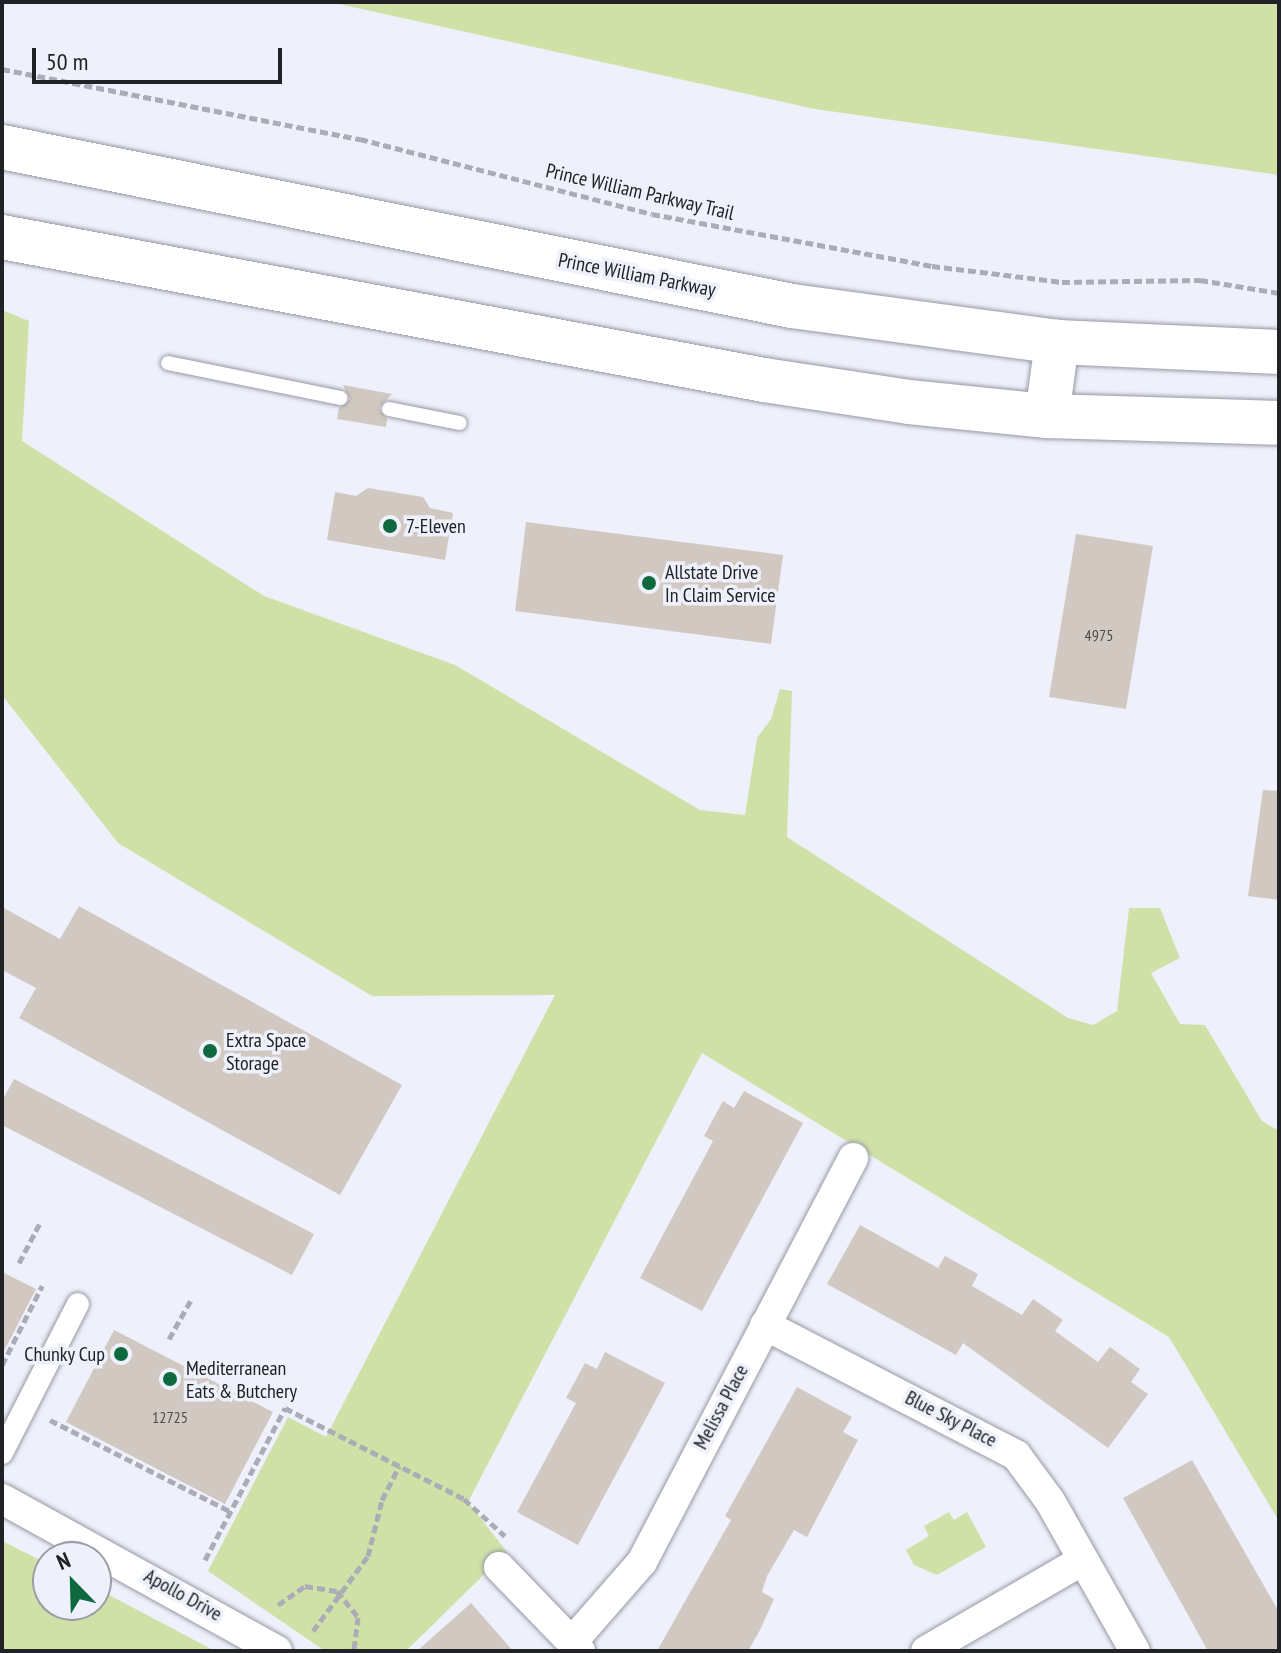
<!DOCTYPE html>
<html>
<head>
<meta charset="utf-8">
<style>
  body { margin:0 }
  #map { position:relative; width:1281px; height:1653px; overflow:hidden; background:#eef0fb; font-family:"PT Sans Narrow",sans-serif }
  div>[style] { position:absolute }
  .green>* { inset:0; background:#d0e1a8 }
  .building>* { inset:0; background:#d1c9c1 }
  .path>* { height:5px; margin-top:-2.5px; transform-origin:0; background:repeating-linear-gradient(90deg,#abadb6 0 8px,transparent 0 12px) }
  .roads { filter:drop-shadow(0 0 2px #9798a2) drop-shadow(0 0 2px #9798a2) }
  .service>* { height:14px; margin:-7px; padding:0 7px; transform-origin:7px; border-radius:7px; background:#fff }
  .pedestrian>* { height:22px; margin:-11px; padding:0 11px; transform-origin:11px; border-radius:11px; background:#fff }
  .minor>* { height:30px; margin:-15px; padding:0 15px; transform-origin:15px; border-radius:15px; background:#fff }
  .trunk>* { height:44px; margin:-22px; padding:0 22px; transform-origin:22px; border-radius:22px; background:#fff }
  .dots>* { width:22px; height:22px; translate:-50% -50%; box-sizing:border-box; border:4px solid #eef0fb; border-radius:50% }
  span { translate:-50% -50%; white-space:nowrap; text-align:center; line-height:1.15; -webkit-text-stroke:7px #eef0fb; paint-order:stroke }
  .number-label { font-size:16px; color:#4d4c4c }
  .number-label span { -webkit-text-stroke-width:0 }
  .street-label { font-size:20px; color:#212225 }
  .poi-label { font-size:20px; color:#212225 }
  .left { translate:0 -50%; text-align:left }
  .right { translate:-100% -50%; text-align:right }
  .frame { position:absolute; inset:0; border:4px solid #212225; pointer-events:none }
  .north { position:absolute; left:32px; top:1541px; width:80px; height:80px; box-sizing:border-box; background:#eef0fb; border:2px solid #9c9ea5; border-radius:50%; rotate:337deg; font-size:22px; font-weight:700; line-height:32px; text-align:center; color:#212225 }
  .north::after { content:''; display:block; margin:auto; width:28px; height:36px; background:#0e6a3e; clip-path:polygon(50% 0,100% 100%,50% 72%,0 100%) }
  .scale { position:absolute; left:32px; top:48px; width:250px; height:36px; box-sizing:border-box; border:4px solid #212225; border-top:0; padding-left:10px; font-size:24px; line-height:28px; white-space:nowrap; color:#212225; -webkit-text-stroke:6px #eef0fb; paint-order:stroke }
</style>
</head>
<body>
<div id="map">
  <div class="green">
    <div style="clip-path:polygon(330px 2px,1279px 2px,1279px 175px,815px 109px)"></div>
    <div style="clip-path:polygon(2px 310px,29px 321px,22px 441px,264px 596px,455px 665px,700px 810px,745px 815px,757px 738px,771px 719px,780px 689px,792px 691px,787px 837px,1068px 1018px,1093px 1025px,1117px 1011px,1129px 908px,1160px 908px,1180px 958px,1151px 973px,1180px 1024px,1205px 1025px,1262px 1121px,1279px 1131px,1279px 1521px,1169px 1337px,702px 1053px,468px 1502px,507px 1552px,406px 1651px,325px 1651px,208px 1571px,288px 1417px,326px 1437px,555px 995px,372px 996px,118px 843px,2px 695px)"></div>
    <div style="clip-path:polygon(949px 1512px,954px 1520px,967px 1512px,986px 1547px,937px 1575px,914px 1565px,906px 1550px,929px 1536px,924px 1526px)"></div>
    <div style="clip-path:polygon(2px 1541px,48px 1564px,48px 1605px,96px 1605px,96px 1588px,215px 1651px,2px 1651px)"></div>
  </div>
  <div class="building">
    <div style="clip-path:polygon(343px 385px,392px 394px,379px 408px,387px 419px,386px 427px,337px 419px,339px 408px,350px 399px)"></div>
    <div style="clip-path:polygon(368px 488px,423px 497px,430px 508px,453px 513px,445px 560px,327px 540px,335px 492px,356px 496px)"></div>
    <div style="clip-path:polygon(526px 522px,783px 555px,771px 644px,515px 611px)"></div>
    <div style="clip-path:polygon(1076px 534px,1153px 546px,1126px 709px,1049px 697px)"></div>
    <div style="clip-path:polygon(1263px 790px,1279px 791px,1279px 900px,1248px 896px)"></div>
    <div style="clip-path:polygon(79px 906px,402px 1085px,340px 1195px,19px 1018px,36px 988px,2px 970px,2px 907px,60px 939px)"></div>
    <div style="clip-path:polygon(14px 1079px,314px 1234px,292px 1275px,2px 1125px,2px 1101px)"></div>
    <div style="clip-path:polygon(744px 1091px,803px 1123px,702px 1311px,640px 1278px,713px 1141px,704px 1136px,723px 1101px,734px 1108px)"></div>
    <div style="clip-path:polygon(860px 1225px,938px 1268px,945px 1256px,978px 1274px,972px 1286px,1022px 1315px,1033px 1299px,1063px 1320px,1055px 1331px,1098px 1362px,1110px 1347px,1140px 1369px,1131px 1382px,1148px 1394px,1108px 1448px,963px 1343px,956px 1355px,827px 1284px)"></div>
    <div style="clip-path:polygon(2px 1272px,36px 1289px,2px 1355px)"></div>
    <div style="clip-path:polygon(114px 1330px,273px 1412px,225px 1504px,66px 1422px)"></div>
    <div style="clip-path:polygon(605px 1352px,665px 1383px,578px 1545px,517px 1512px,576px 1403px,566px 1398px,585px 1363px,597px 1369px)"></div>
    <div style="clip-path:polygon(797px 1387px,852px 1417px,843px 1432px,858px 1440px,807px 1537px,794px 1530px,767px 1576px,762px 1592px,774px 1599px,760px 1630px,748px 1651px,657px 1651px,731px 1520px,725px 1516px)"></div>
    <div style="clip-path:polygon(1192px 1460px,1279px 1612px,1279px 1651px,1208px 1651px,1123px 1498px)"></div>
    <div style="clip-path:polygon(471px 1603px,513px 1651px,417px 1651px)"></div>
  </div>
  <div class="path">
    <div style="left:2px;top:69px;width:365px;rotate:11.1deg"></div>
    <div style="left:360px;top:139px;width:301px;rotate:14.4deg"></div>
    <div style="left:652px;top:214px;width:285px;rotate:10.5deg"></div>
    <div style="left:932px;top:266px;width:131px;rotate:7deg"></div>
    <div style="left:1062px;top:282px;width:138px;rotate:-0.8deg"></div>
    <div style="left:1200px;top:280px;width:80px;rotate:9.3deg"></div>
    <div style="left:19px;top:1263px;width:45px;rotate:-62.3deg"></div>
    <div style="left:169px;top:1339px;width:45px;rotate:-60.6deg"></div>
    <div style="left:2px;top:1365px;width:89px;rotate:-63.1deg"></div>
    <div style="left:50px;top:1420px;width:203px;rotate:26.9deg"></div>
    <div style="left:205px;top:1560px;width:172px;rotate:-62.2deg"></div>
    <div style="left:285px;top:1408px;width:201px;rotate:26.9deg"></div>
    <div style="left:464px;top:1499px;width:55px;rotate:42.1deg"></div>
    <div style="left:278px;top:1605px;width:33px;rotate:-35deg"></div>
    <div style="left:305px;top:1586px;width:32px;rotate:9deg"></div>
    <div style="left:337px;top:1591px;width:33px;rotate:51deg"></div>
    <div style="left:358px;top:1617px;width:34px;rotate:97deg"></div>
    <div style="left:313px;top:1631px;width:93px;rotate:-53.7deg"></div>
    <div style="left:368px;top:1556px;width:58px;rotate:-76deg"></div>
    <div style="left:382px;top:1500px;width:38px;rotate:-63deg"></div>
  </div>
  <div class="roads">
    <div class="service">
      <div style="left:168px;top:363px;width:176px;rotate:11.5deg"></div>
      <div style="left:389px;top:409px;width:72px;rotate:11.2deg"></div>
    </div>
    <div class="pedestrian">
      <div style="left:2px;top:1453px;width:167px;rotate:-63deg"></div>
    </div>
    <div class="minor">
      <div style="left:765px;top:1325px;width:283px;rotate:27.4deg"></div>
      <div style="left:1016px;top:1455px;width:57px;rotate:53.5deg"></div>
      <div style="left:1050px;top:1501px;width:172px;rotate:60.5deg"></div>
      <div style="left:2px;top:1499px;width:314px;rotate:28.9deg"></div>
      <div style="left:499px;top:1567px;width:117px;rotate:46deg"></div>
      <div style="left:572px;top:1642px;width:106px;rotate:-48.8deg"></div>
      <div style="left:642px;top:1562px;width:456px;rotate:-62.4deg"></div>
      <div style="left:926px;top:1651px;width:181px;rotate:-30.1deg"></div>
    </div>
    <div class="trunk">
      <div style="left:2px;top:147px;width:806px;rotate:11.38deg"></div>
      <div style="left:792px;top:306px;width:267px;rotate:7.7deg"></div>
      <div style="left:1057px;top:342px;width:222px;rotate:2.6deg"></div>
      <div style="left:2px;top:237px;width:775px;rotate:10.63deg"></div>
      <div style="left:764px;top:380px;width:147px;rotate:8.6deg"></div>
      <div style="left:909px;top:402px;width:139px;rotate:5.8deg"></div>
      <div style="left:1047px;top:416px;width:232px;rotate:1.7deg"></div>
      <div style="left:1047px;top:416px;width:75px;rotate:-82.3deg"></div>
    </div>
  </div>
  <div class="dots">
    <div style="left:390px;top:526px;background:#0e6a3e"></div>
    <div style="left:649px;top:583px;background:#0e6a3e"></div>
    <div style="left:210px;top:1051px;background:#0e6a3e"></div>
    <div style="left:121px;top:1354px;background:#0e6a3e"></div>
    <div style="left:170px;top:1379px;background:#0e6a3e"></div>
  </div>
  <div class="number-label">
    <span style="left:1099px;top:635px">4975</span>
    <span style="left:170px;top:1417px">12725</span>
  </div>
  <div class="street-label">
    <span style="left:640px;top:192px;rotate:13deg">Prince William Parkway Trail</span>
    <span style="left:637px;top:275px;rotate:11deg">Prince William Parkway</span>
    <span style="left:721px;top:1407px;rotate:-62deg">Melissa Place</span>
    <span style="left:951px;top:1419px;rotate:27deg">Blue Sky Place</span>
    <span style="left:183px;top:1595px;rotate:29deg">Apollo Drive</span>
  </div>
  <div class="poi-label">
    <span class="left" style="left:406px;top:526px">7-Eleven</span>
    <span class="left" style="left:665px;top:584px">Allstate Drive<br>In Claim Service</span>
    <span class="left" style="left:226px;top:1052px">Extra Space<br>Storage</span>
    <span class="right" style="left:105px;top:1354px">Chunky Cup</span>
    <span class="left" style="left:186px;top:1380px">Mediterranean<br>Eats &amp; Butchery</span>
  </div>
  <div class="frame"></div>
  <div class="north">N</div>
  <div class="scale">50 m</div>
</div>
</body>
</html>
